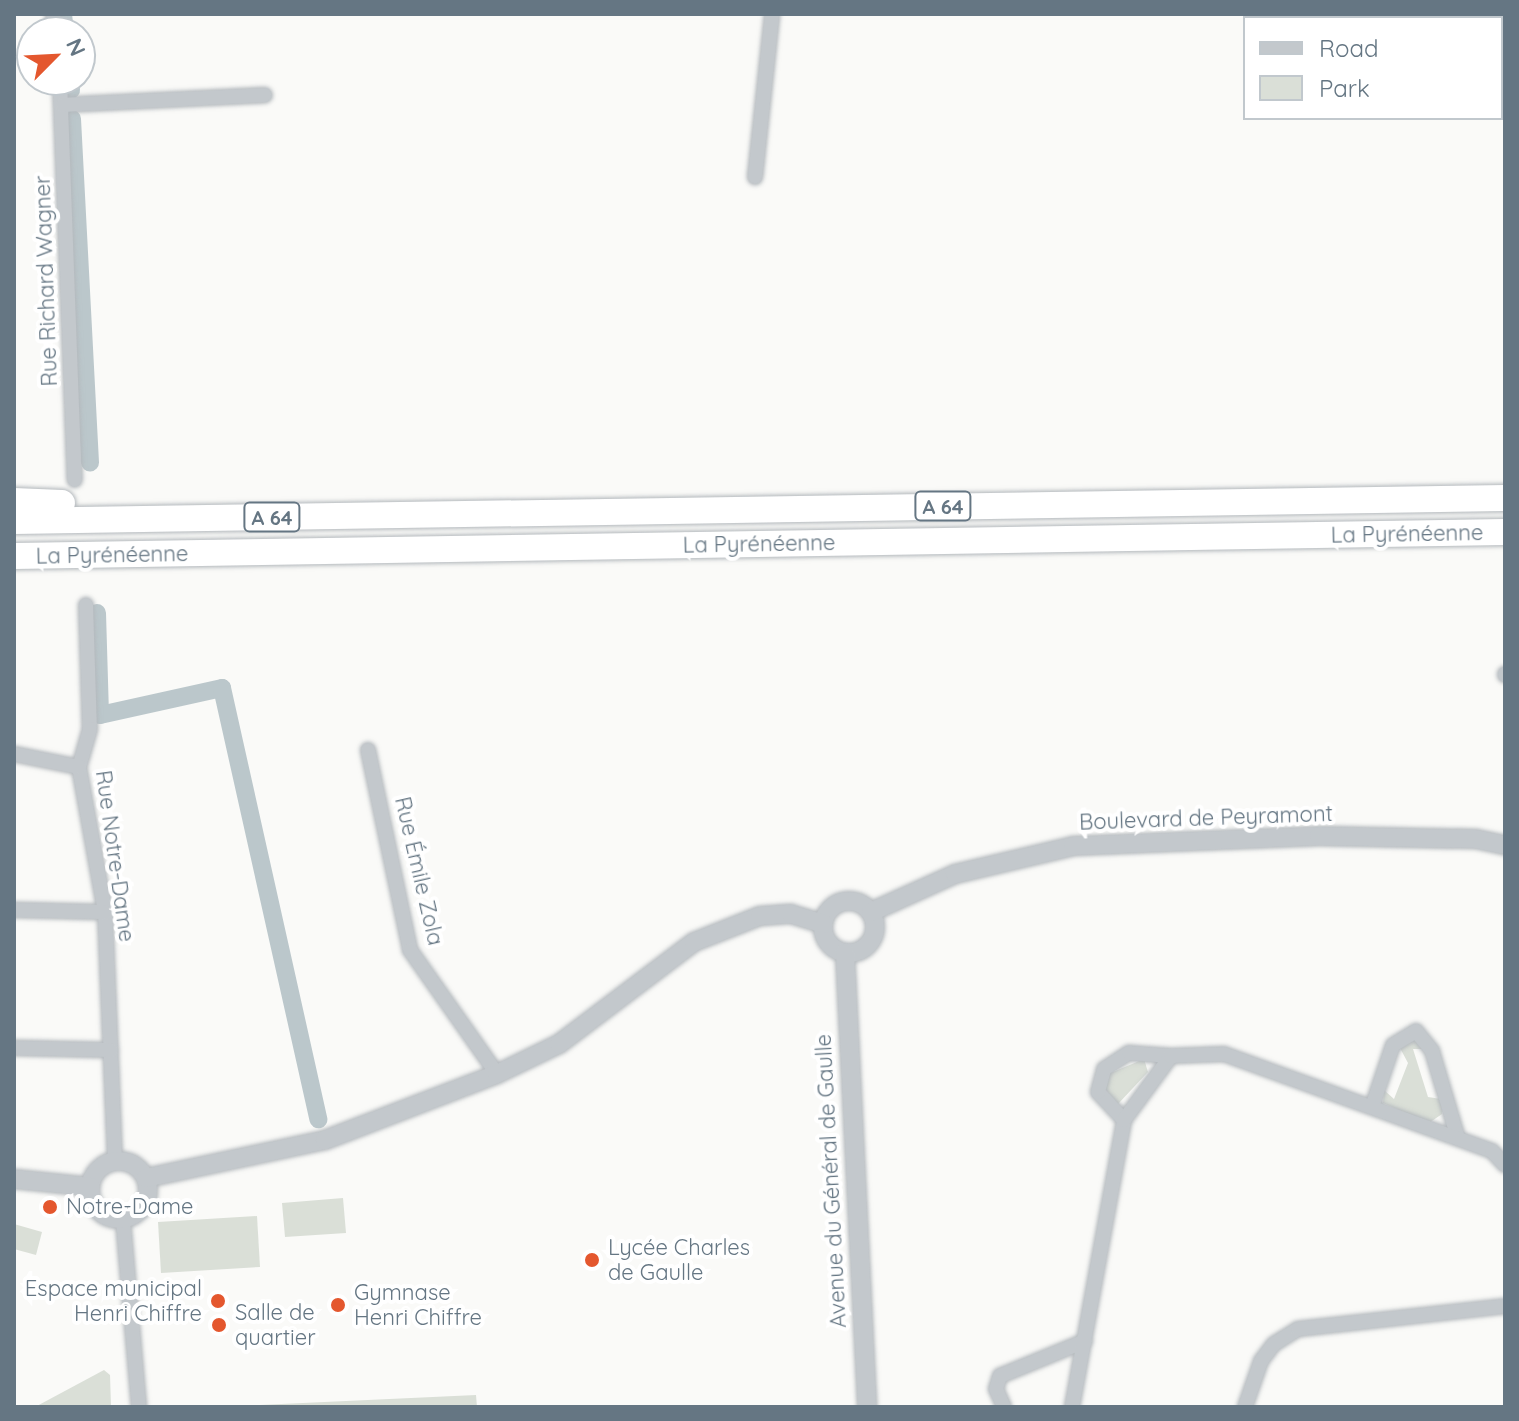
<!DOCTYPE html>
<html>
<head>
<meta charset="utf-8">
<style>
  body { margin:0 }
  #map { position:relative; width:1519px; height:1421px; overflow:hidden; background:#fafaf8; font-family:Quicksand,sans-serif }
  div>[style] { position:absolute }
  .green>* { inset:0; background:#dadfd7 }
  .canal>* { height:18px; margin:-9px; padding:0 9px; transform-origin:9px; border-radius:9px; background:#bbc7cb }
  .roads { filter:drop-shadow(0 0 2px #b4b9bd) drop-shadow(0 0 2px #b4b9bd) }
  .minor>* { height:14px; margin:-7px; padding:0 7px; transform-origin:7px; border-radius:7px; background:#c3c8cc }
  .tertiary>* { height:18px; margin:-9px; padding:0 9px; transform-origin:9px; border-radius:9px; background:#c3c8cc }
  .tertiary>.ring { margin:-9px; padding:0; box-sizing:content-box; background:none; border:18px solid #c3c8cc; border-radius:50% }
  .motorway>* { height:26px; margin:-13px; padding:0 13px; transform-origin:13px; border-radius:13px; background:#fff }
  .dots>* { width:22px; height:22px; translate:-50% -50%; box-sizing:border-box; border:4px solid #fff; border-radius:50% }
  span { translate:-50% -50%; white-space:nowrap; text-align:center; line-height:1.15; -webkit-text-stroke:8px #fff; paint-order:stroke }
  .shield-label span { padding:2px 6px; background:#fff; border:2px solid; border-radius:6px; -webkit-text-stroke-width:0 }
  .shield-label { font-size:20px; color:#657683; font-weight:700 }
  .street-label { font-size:22px; color:#657683 }
  .poi-label { font-size:22px; color:#657683 }
  .left { translate:0 -50%; text-align:left }
  .right { translate:-100% -50%; text-align:right }
  .frame { position:absolute; inset:0; border:16px solid #657683; pointer-events:none }
  .legend { position:absolute; left:1243px; top:16px; width:260px; height:104px; box-sizing:border-box; background:#fff; border:2px solid #c1c8cd; margin:0; padding:10px 14px; list-style:none; font-size:24px; color:#657683 }
  .legend li { display:flex; align-items:center; gap:16px; height:40px }
  .legend b { width:40px; border:2px solid #c1c8cd }
  .north { position:absolute; left:16px; top:16px; width:80px; height:80px; box-sizing:border-box; background:#fff; border:2px solid #c1c8cd; border-radius:50%; rotate:66deg; font-size:22px; font-weight:700; line-height:32px; text-align:center; color:#657683 }
  .north::after { content:''; display:block; margin:auto; width:28px; height:36px; background:#e4572e; clip-path:polygon(50% 0,100% 100%,50% 72%,0 100%) }
</style>
</head>
<body>
<div id="map">
  <div class="green">
    <div style="clip-path:polygon(1416px 1038px,1425px 1049px,1413px 1049px,1428px 1097px,1441px 1099px,1443px 1107px,1442px 1114px,1429px 1123px,1383px 1103px,1384px 1090px,1394px 1099px,1408px 1063px,1400px 1048px)"></div>
    <div style="clip-path:polygon(1144px 1059px,1148px 1072px,1118px 1104px,1105px 1089px,1108px 1074px)"></div>
    <div style="clip-path:polygon(343px 1198px,346px 1233px,285px 1237px,282px 1203px)"></div>
    <div style="clip-path:polygon(257px 1216px,260px 1267px,161px 1273px,158px 1222px)"></div>
    <div style="clip-path:polygon(14px 1224px,42px 1232px,36px 1255px,14px 1249px)"></div>
    <div style="clip-path:polygon(104px 1370px,110px 1375px,111px 1407px,35px 1407px)"></div>
    <div style="clip-path:polygon(476px 1395px,477px 1407px,213px 1407px)"></div>
  </div>
  <div class="canal">
    <div style="left:63px;top:14px;width:18px;rotate:84deg"></div>
    <div style="left:70px;top:80px;width:10px;rotate:84deg"></div>
    <div style="left:72px;top:119px;width:344px;rotate:87deg"></div>
    <div style="left:97px;top:613px;width:102px;rotate:88.3deg"></div>
    <div style="left:100px;top:715px;width:125px;rotate:-12.5deg"></div>
    <div style="left:222px;top:688px;width:442px;rotate:77.4deg"></div>
  </div>
  <div class="roads">
    <div class="minor">
      <div style="left:53px;top:14px;width:18px;rotate:84deg"></div>
      <div style="left:60px;top:80px;width:400px;rotate:87.9deg"></div>
      <div style="left:63px;top:105px;width:202px;rotate:-2.8deg"></div>
      <div style="left:755px;top:177px;width:164px;rotate:-84deg"></div>
      <div style="left:86px;top:605px;width:124px;rotate:88.2deg"></div>
      <div style="left:90px;top:729px;width:40px;rotate:106deg"></div>
      <div style="left:79px;top:767px;width:147px;rotate:79.8deg"></div>
      <div style="left:105px;top:912px;width:250px;rotate:87.7deg"></div>
      <div style="left:1505px;top:674px;width:1px;rotate:90deg"></div>
      <div style="left:368px;top:750px;width:204px;rotate:78.1deg"></div>
      <div style="left:410px;top:950px;width:151px;rotate:54.9deg"></div>
      <div style="left:14px;top:754px;width:66px;rotate:11.3deg"></div>
      <div style="left:14px;top:910px;width:91px;rotate:1.3deg"></div>
      <div style="left:14px;top:1048px;width:97px;rotate:1.2deg"></div>
      <div style="left:1372px;top:1107px;width:65px;rotate:-71.3deg"></div>
      <div style="left:1393px;top:1045px;width:27px;rotate:-31deg"></div>
      <div style="left:1416px;top:1031px;width:26px;rotate:51deg"></div>
      <div style="left:1432px;top:1051px;width:91px;rotate:73.4deg"></div>
      <div style="left:1124px;top:1120px;width:38px;rotate:-133deg"></div>
      <div style="left:1098px;top:1092px;width:24px;rotate:-75deg"></div>
      <div style="left:1104px;top:1069px;width:30px;rotate:-33deg"></div>
      <div style="left:1129px;top:1053px;width:42px;rotate:4.1deg"></div>
      <div style="left:123px;top:1220px;width:188px;rotate:85.1deg"></div>
      <div style="left:1004px;top:1407px;width:20px;rotate:-114deg"></div>
      <div style="left:996px;top:1389px;width:14px;rotate:-73deg"></div>
      <div style="left:1000px;top:1376px;width:92px;rotate:-22.4deg"></div>
      <div style="left:1072px;top:1407px;width:292px;rotate:-79.7deg"></div>
      <div style="left:1124px;top:1120px;width:79px;rotate:-53.7deg"></div>
      <div style="left:1171px;top:1056px;width:53px;rotate:-2.2deg"></div>
      <div style="left:1224px;top:1054px;width:285px;rotate:19.9deg"></div>
      <div style="left:1492px;top:1151px;width:19px;rotate:47deg"></div>
      <div style="left:1245px;top:1407px;width:49px;rotate:-70.8deg"></div>
      <div style="left:1261px;top:1361px;width:21px;rotate:-53deg"></div>
      <div style="left:1274px;top:1344px;width:28px;rotate:-32deg"></div>
      <div style="left:1298px;top:1329px;width:208px;rotate:-6.3deg"></div>
    </div>
    <div class="tertiary">
      <div class="ring" style="left:823px;top:901px;width:34px;height:34px"></div>
      <div style="left:871px;top:912px;width:92px;rotate:-24.3deg"></div>
      <div style="left:955px;top:874px;width:121px;rotate:-13.3deg"></div>
      <div style="left:1073px;top:846px;width:246px;rotate:-2.3deg"></div>
      <div style="left:1319px;top:836px;width:157px;rotate:1.1deg"></div>
      <div style="left:1476px;top:839px;width:30px;rotate:12deg"></div>
      <div style="left:845px;top:953px;width:455px;rotate:87.2deg"></div>
      <div class="ring" style="left:90px;top:1161px;width:40px;height:40px"></div>
      <div style="left:146px;top:1178px;width:183px;rotate:-12deg"></div>
      <div style="left:325px;top:1140px;width:184px;rotate:-21deg"></div>
      <div style="left:497px;top:1074px;width:69px;rotate:-25.8deg"></div>
      <div style="left:559px;top:1044px;width:169px;rotate:-37.1deg"></div>
      <div style="left:694px;top:942px;width:71px;rotate:-21.5deg"></div>
      <div style="left:760px;top:916px;width:31px;rotate:-4deg"></div>
      <div style="left:791px;top:914px;width:34px;rotate:17deg"></div>
      <div style="left:14px;top:1179px;width:77px;rotate:5.9deg"></div>
    </div>
    <div class="motorway">
      <div style="left:14px;top:501px;width:48px;rotate:2.4deg"></div>
      <div style="left:14px;top:521px;width:1491px;rotate:-0.88deg"></div>
      <div style="left:14px;top:556px;width:1491px;rotate:-0.92deg"></div>
    </div>
  </div>
  <div class="dots">
    <div style="left:50px;top:1207px;background:#e4572e"></div>
    <div style="left:592px;top:1260px;background:#e4572e"></div>
    <div style="left:218px;top:1301px;background:#e4572e"></div>
    <div style="left:338px;top:1305px;background:#e4572e"></div>
    <div style="left:219px;top:1325px;background:#e4572e"></div>
  </div>
  <div class="shield-label">
    <span style="left:943px;top:506px">A 64</span>
    <span style="left:272px;top:517px">A 64</span>
  </div>
  <div class="street-label">
    <span style="left:46px;top:281px;rotate:-92deg">Rue Richard Wagner</span>
    <span style="left:1407px;top:534px;rotate:-1deg">La Pyrénéenne</span>
    <span style="left:759px;top:544px;rotate:-1deg">La Pyrénéenne</span>
    <span style="left:112px;top:555px;rotate:-1deg">La Pyrénéenne</span>
    <span style="left:1206px;top:818px;rotate:-2deg">Boulevard de Peyramont</span>
    <span style="left:115px;top:856px;rotate:82deg">Rue Notre-Dame</span>
    <span style="left:419px;top:871px;rotate:77deg">Rue Émile Zola</span>
    <span style="left:831px;top:1181px;rotate:-93deg">Avenue du Général de Gaulle</span>
  </div>
  <div class="poi-label">
    <span class="left" style="left:66px;top:1207px">Notre-Dame</span>
    <span class="left" style="left:608px;top:1260px">Lycée Charles<br>de Gaulle</span>
    <span class="right" style="left:202px;top:1301px">Espace municipal<br>Henri Chiffre</span>
    <span class="left" style="left:354px;top:1305px">Gymnase<br>Henri Chiffre</span>
    <span class="left" style="left:235px;top:1325px">Salle de<br>quartier</span>
  </div>
  <div class="frame"></div>
  <ul class="legend">
  <li><b style="height:10px;background:#c3c8cc"></b>Road</li>
  <li><b style="height:22px;background:#dadfd7"></b>Park</li>
  </ul>
  <div class="north">N</div>
</div>
</body>
</html>
